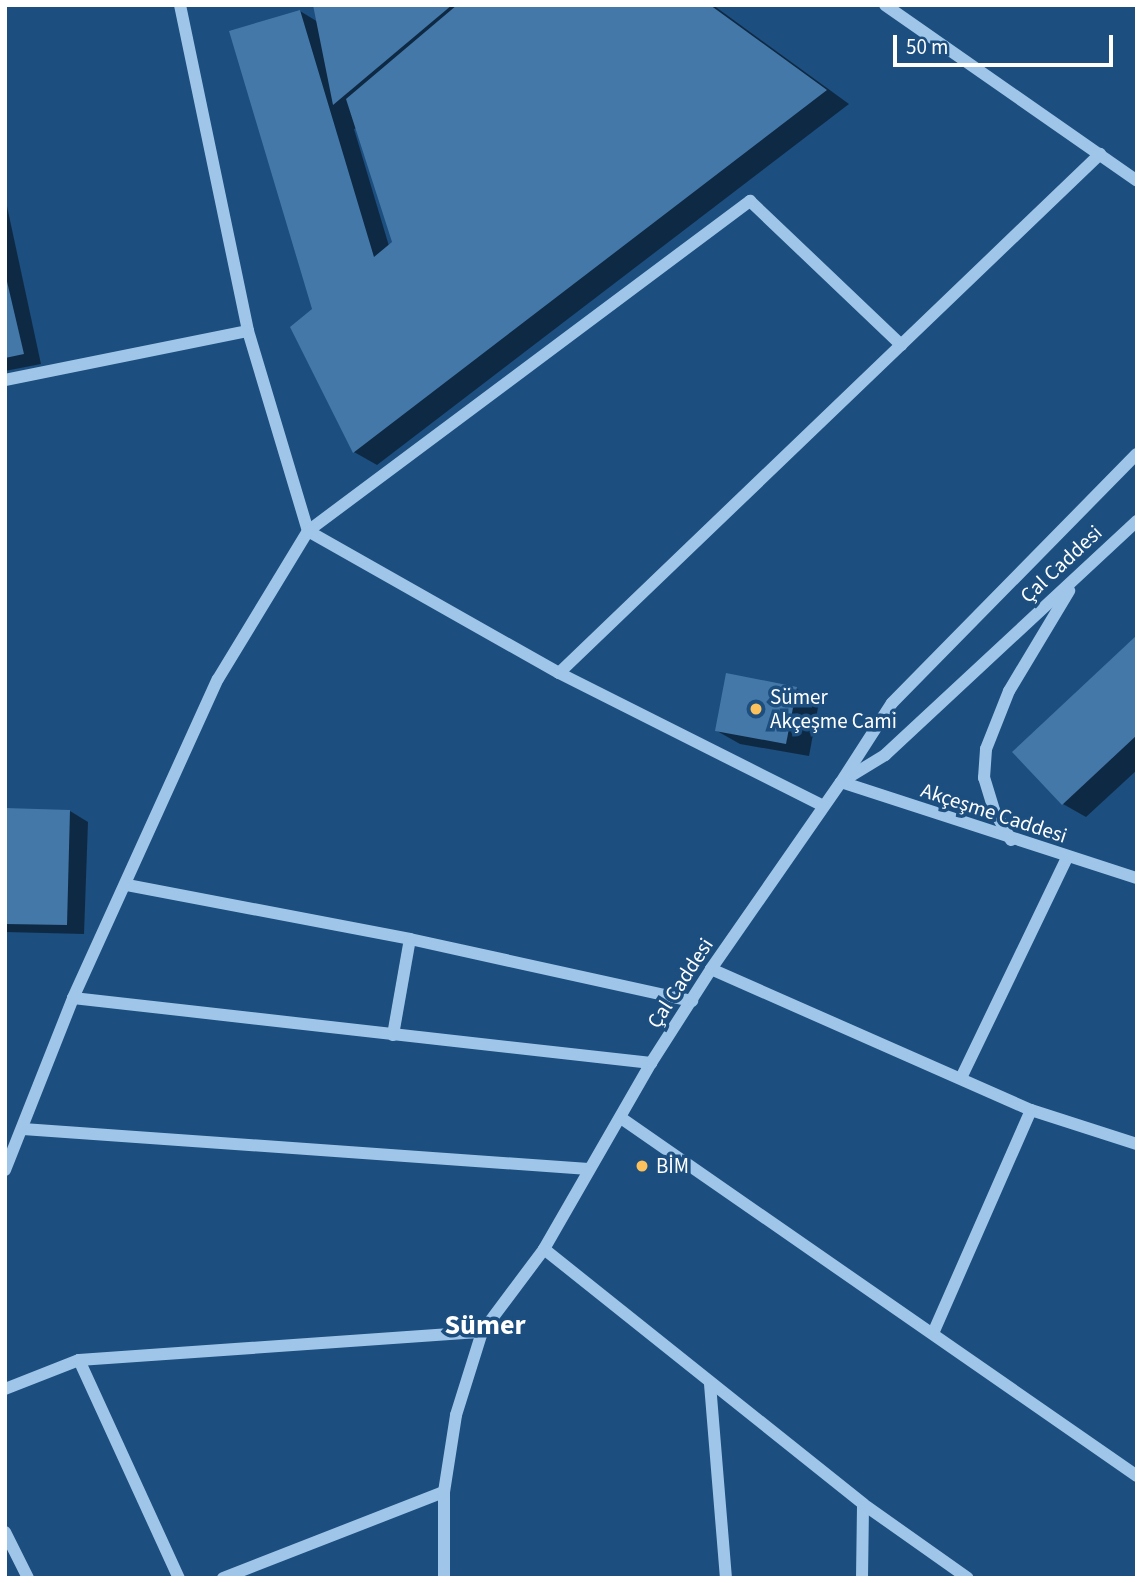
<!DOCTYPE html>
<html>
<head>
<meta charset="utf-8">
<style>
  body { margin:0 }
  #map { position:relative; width:1142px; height:1583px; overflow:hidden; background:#1c4e7f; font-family:"Source Sans 3",sans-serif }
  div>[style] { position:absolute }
  .shadow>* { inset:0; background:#0007 }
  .building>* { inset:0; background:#4478a9 }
  .minor>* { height:12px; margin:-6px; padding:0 6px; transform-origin:6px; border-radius:6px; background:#9fc6e9 }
  .dots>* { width:19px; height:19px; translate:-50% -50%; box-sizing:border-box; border:4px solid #1c4e7f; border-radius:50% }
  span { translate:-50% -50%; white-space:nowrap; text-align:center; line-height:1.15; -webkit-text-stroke:7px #1c4e7f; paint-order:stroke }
  .street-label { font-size:21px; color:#fff }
  .poi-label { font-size:21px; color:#fff }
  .left { translate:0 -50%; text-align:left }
  .district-label { font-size:28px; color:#fff; font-weight:700 }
  .frame { position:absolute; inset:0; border:7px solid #fff; pointer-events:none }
  .scale { position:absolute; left:893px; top:35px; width:220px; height:32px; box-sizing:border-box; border:4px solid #fff; border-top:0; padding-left:9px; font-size:21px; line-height:24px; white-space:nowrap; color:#fff; -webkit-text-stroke:5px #1c4e7f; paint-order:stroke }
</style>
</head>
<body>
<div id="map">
  <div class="shadow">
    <div style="clip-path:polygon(evenodd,314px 5px,713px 5px,849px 104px,377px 465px,354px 452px,314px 309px,300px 11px,318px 22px,314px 5px,357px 128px,394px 242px,389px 246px,354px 129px,357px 128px)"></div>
    <div style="clip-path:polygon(5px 197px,41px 364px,5px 371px)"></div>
    <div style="clip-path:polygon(1137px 637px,1137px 770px,1086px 817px,1063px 804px)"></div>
    <div style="clip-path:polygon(796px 688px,819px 702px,809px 756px,740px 744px,717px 731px)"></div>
    <div style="clip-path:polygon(5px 810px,70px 811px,88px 822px,84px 934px,5px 932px)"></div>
  </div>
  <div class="building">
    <div style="clip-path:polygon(313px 5px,452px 5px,333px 105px)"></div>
    <div style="clip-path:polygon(457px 5px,710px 5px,827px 90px,353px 453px,290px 327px,312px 309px,229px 31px,300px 10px,374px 257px,392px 242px,346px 99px)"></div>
    <div style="clip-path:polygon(5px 273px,24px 354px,5px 358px)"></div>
    <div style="clip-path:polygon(1137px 635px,1137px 735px,1062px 805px,1012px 752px)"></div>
    <div style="clip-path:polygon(726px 673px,797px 687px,786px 744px,715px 731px)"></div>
    <div style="clip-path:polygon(5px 808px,70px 810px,67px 925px,5px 924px)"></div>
  </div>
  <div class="minor">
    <div style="left:180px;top:5px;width:333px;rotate:78.2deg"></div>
    <div style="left:248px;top:331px;width:209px;rotate:73.3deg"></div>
    <div style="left:308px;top:531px;width:288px;rotate:29.5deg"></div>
    <div style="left:559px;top:673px;width:293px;rotate:26.7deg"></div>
    <div style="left:885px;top:5px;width:307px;rotate:34.9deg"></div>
    <div style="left:5px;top:380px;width:248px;rotate:-11.4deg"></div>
    <div style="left:559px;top:673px;width:750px;rotate:-43.81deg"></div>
    <div style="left:843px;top:779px;width:90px;rotate:-57.2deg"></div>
    <div style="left:892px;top:703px;width:349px;rotate:-45.5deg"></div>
    <div style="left:841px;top:782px;width:311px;rotate:18deg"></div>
    <div style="left:1011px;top:840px;width:34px;rotate:-120deg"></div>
    <div style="left:994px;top:810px;width:34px;rotate:-107deg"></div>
    <div style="left:984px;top:778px;width:29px;rotate:-86deg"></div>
    <div style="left:986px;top:749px;width:62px;rotate:-68.4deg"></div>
    <div style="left:1009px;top:691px;width:117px;rotate:-59deg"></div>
    <div style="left:127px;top:885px;width:288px;rotate:10.8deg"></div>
    <div style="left:410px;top:939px;width:289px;rotate:12.4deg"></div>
    <div style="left:711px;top:969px;width:350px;rotate:23.8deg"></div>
    <div style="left:1031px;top:1110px;width:111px;rotate:17.8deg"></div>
    <div style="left:73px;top:998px;width:582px;rotate:6.42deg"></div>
    <div style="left:393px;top:1035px;width:97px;rotate:-80deg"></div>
    <div style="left:961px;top:1078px;width:244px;rotate:-64.3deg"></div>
    <div style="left:621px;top:1118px;width:628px;rotate:34.75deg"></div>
    <div style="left:23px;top:1129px;width:567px;rotate:4.04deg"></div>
    <div style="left:5px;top:1170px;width:185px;rotate:-68.4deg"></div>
    <div style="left:73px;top:998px;width:350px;rotate:-65.6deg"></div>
    <div style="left:218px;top:679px;width:173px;rotate:-58.7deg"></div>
    <div style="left:308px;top:531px;width:552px;rotate:-36.75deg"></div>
    <div style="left:750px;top:201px;width:209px;rotate:43.6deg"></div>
    <div style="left:544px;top:1249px;width:408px;rotate:38.6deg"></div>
    <div style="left:863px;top:1504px;width:128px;rotate:35.2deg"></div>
    <div style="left:934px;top:1331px;width:241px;rotate:-66.3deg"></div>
    <div style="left:79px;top:1360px;width:240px;rotate:65.4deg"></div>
    <div style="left:710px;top:1384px;width:195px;rotate:85.3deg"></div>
    <div style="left:5px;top:1389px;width:79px;rotate:-21.4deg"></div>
    <div style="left:79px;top:1360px;width:404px;rotate:-4deg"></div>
    <div style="left:5px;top:1532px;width:51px;rotate:63.4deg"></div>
    <div style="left:223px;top:1578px;width:237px;rotate:-21.3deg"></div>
    <div style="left:444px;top:1578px;width:86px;rotate:-90deg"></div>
    <div style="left:444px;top:1492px;width:78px;rotate:-81.1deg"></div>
    <div style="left:456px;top:1415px;width:87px;rotate:-72.6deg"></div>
    <div style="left:482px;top:1332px;width:104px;rotate:-53.2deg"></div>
    <div style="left:544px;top:1249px;width:215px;rotate:-60.1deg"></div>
    <div style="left:651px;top:1063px;width:112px;rotate:-57.4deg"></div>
    <div style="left:711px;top:969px;width:228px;rotate:-55.2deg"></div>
    <div style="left:841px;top:782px;width:52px;rotate:-31.5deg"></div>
    <div style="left:885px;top:755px;width:344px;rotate:-42.9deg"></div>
    <div style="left:862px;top:1578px;width:74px;rotate:-89.2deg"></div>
  </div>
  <div class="dots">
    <div style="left:756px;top:709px;background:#fac15d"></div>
    <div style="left:642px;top:1166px;background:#fac15d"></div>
  </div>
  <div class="street-label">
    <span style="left:1061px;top:564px;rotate:-43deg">Çal Caddesi</span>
    <span style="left:994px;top:813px;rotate:18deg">Akçeşme Caddesi</span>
    <span style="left:680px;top:983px;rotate:-57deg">Çal Caddesi</span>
  </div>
  <div class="poi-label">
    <span class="left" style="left:770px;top:709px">Sümer<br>Akçeşme Cami</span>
    <span class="left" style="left:656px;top:1166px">BİM</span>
  </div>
  <div class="district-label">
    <span style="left:485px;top:1325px">Sümer</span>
  </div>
  <div class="frame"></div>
  <div class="scale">50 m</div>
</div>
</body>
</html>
